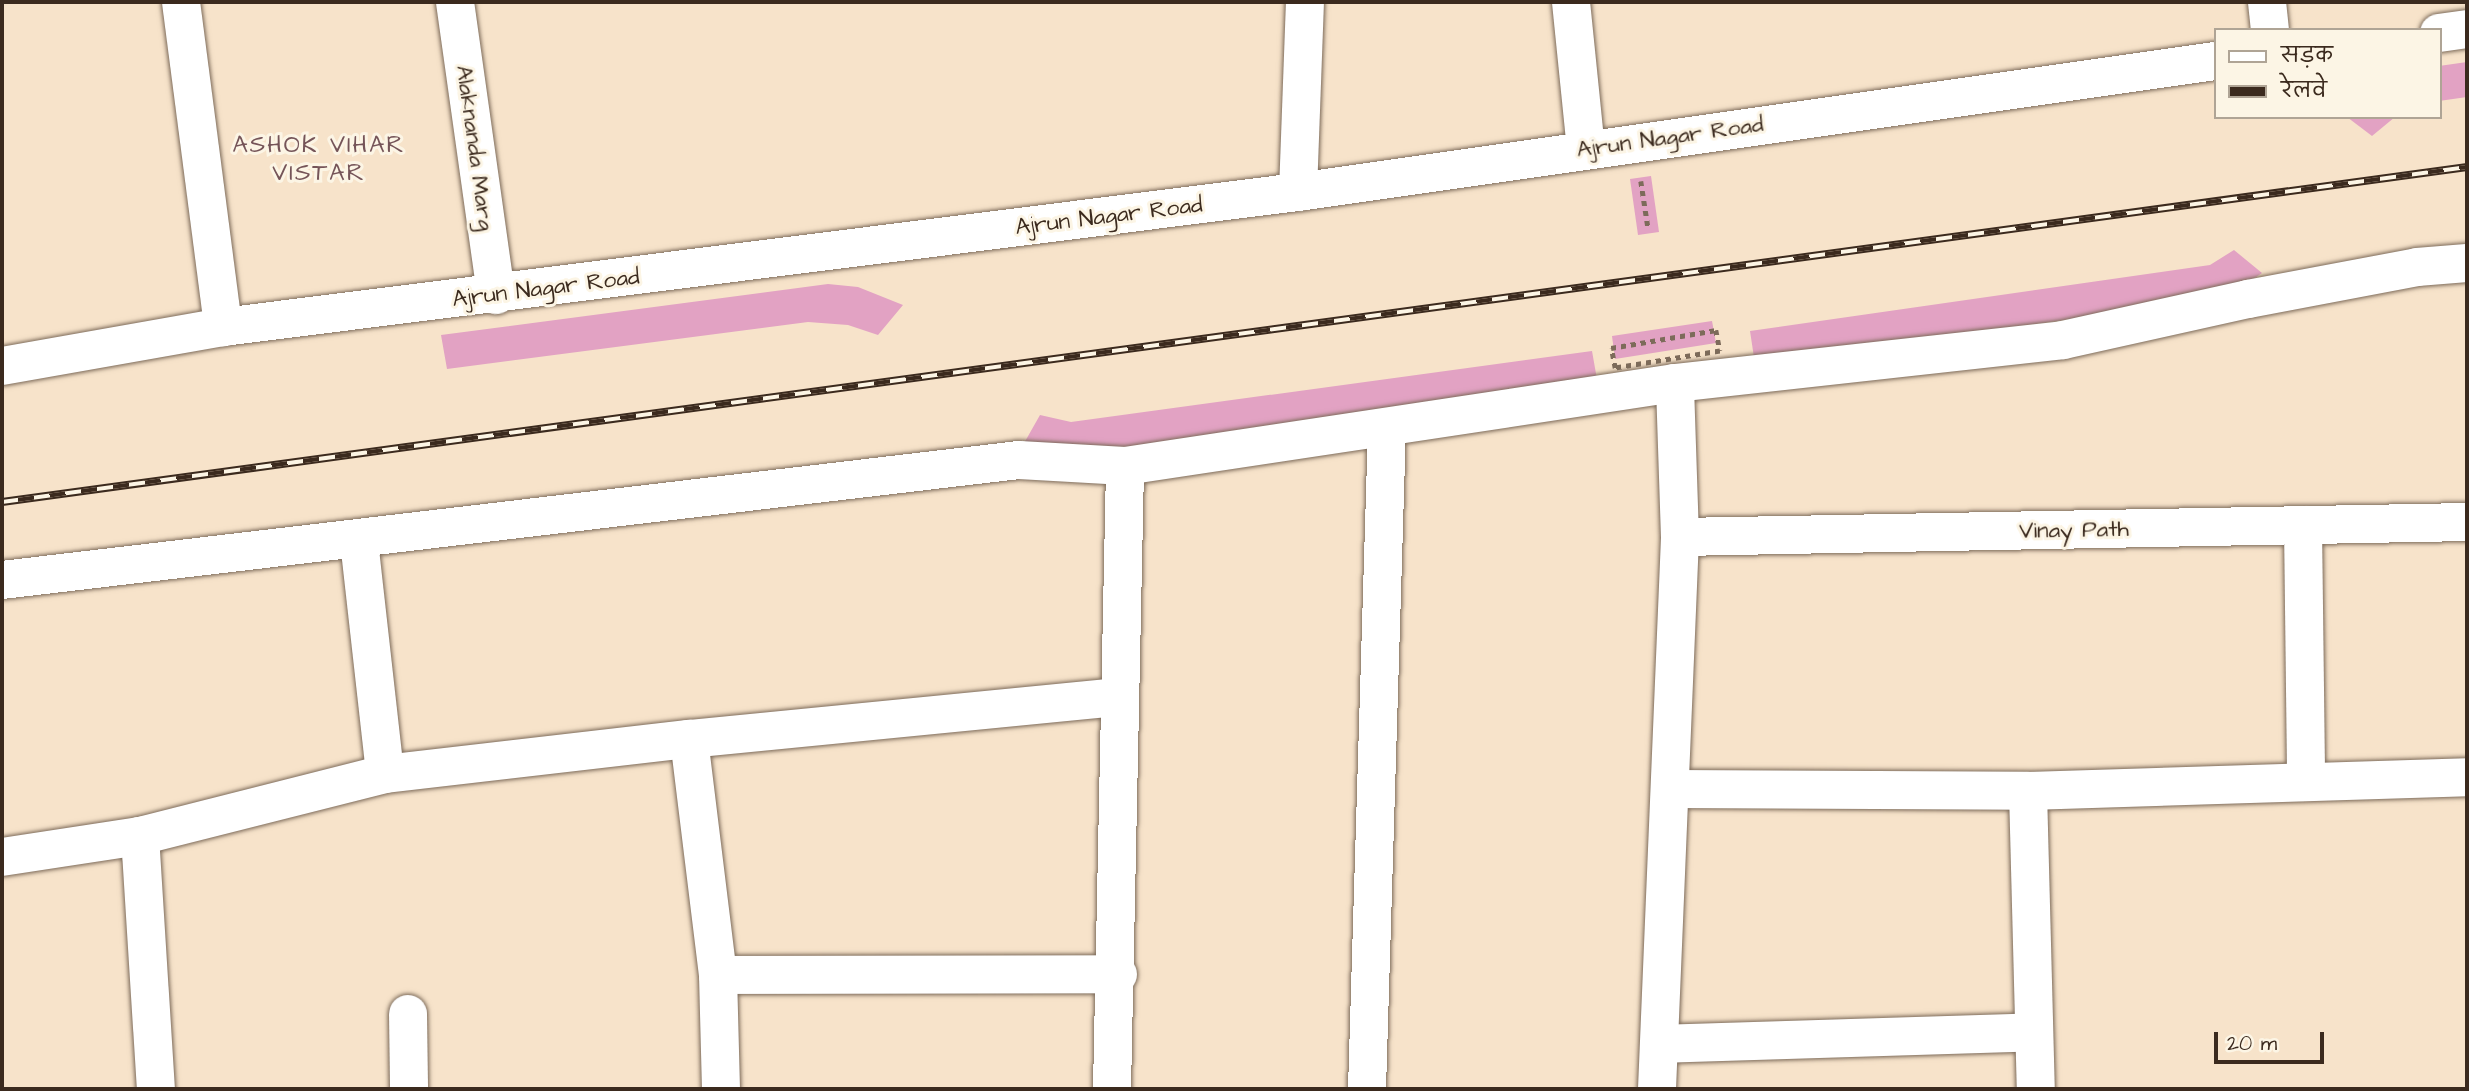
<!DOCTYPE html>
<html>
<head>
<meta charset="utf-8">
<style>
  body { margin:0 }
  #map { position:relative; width:2469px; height:1091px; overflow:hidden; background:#f7e3ca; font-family:"Architects Daughter","Playpen Sans Deva",sans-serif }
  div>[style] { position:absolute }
  .building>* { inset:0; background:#e2a2c3 }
  .path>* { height:4.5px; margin-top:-2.25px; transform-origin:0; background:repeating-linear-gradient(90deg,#7d6b5a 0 5px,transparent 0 10px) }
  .roads { filter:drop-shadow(0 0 2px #7d6b5a) drop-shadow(0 0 2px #7d6b5a) }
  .minor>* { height:38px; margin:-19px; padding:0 19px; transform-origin:19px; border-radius:19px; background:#fff }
  .tertiary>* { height:38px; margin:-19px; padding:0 19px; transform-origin:19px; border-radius:19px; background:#fff }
  .rail>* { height:8px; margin-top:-4px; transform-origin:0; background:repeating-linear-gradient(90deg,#fcf5e5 0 16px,#3b2a1e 0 32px); box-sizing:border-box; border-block:2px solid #3b2a1e }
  span { translate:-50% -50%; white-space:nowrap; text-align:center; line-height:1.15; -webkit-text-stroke:6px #fcf5e5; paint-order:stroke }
  .street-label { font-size:23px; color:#3b2a1e }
  .neighbourhood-label { font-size:24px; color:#755458; letter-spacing:2px }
  .frame { position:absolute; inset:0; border:4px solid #3b2a1e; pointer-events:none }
  .legend { position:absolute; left:2214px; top:28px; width:228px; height:91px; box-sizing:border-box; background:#fcf5e5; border:2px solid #afa495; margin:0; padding:9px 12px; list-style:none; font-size:21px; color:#3b2a1e }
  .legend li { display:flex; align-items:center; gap:14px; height:35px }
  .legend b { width:35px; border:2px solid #afa495 }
  .scale { position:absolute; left:2214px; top:1032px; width:110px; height:32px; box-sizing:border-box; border:4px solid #3b2a1e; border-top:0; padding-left:9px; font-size:21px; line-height:24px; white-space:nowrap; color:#3b2a1e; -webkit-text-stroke:5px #fcf5e5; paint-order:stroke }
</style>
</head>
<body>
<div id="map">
  <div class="building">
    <div style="clip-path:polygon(2467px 62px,2467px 97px,2439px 101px,2439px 66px)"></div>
    <div style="clip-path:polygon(2347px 117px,2395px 117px,2372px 136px)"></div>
    <div style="clip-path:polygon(1651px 176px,1659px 232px,1638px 235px,1630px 179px)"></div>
    <div style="clip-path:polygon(2234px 250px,2262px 273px,2226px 297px,1755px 364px,1750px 331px,2210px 265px)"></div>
    <div style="clip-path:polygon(828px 284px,858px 287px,903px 305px,878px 335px,848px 325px,808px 322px,447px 369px,441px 335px)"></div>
    <div style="clip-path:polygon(1712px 321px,1716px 343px,1615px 359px,1612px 336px)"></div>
    <div style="clip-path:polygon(1592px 351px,1598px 385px,1070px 456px,1023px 445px,1040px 415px,1071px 422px)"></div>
  </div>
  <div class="path">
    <div style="left:1641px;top:181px;width:47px;rotate:81.3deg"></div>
    <div style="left:1716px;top:330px;width:21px;rotate:79deg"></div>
    <div style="left:1720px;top:351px;width:106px;rotate:170.8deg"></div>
    <div style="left:1615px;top:368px;width:20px;rotate:-101deg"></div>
    <div style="left:1611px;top:348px;width:107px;rotate:-9.7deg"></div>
  </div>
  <div class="roads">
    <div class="minor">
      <div style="left:181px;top:2px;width:328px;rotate:82.6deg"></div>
      <div style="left:455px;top:2px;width:296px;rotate:82deg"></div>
      <div style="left:1571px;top:2px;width:148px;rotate:84.2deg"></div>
      <div style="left:2267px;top:2px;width:28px;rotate:84deg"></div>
      <div style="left:1298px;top:192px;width:190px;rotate:-87.9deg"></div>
      <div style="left:2303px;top:525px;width:257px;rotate:89.3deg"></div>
      <div style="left:1680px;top:537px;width:787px;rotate:-1.09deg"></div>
      <div style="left:359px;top:541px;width:234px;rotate:83.6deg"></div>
      <div style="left:2px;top:580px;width:1024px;rotate:-6.73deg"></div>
      <div style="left:1019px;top:460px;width:106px;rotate:3.2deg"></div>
      <div style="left:1125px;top:466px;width:556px;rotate:-8.58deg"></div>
      <div style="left:1675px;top:383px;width:390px;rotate:-6.3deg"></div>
      <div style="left:2063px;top:340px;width:189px;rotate:-12.5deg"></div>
      <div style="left:2248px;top:299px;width:172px;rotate:-10.7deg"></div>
      <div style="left:2417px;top:267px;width:50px;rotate:-4.6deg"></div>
      <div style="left:689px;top:739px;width:238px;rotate:83deg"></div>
      <div style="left:718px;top:975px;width:114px;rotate:88.5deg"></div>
      <div style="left:1672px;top:789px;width:356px;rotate:0.3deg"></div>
      <div style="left:2028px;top:791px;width:439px;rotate:-1.8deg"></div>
      <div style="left:2028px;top:791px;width:298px;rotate:88.5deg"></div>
      <div style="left:140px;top:836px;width:254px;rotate:86.4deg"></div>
      <div style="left:2px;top:857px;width:140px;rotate:-8.7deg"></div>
      <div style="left:140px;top:836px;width:253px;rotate:-14.2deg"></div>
      <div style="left:385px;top:774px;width:306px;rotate:-6.6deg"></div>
      <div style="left:689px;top:739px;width:431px;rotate:-5.6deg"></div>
      <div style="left:718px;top:975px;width:400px;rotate:-0.1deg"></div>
      <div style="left:408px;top:1014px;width:75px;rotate:89.2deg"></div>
      <div style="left:1660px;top:1044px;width:374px;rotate:-1.8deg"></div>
      <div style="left:1112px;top:1089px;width:623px;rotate:-88.8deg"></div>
      <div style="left:1367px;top:1089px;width:662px;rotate:-88.27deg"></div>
      <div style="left:1657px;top:1089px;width:552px;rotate:-87.61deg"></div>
      <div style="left:1680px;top:537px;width:154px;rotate:-91.9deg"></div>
    </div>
    <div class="tertiary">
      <div style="left:2439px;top:33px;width:28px;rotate:-8deg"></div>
      <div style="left:2px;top:366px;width:224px;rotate:-10deg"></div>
      <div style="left:223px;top:327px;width:1083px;rotate:-7.16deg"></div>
      <div style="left:1298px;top:192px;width:926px;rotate:-8.13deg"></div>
    </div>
  </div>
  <div class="rail">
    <div style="left:2px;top:502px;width:2488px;rotate:-7.74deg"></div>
  </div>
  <div class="street-label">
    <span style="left:1670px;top:137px;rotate:-8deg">Ajrun Nagar Road</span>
    <span style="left:475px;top:148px;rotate:82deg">Alaknanda Marg</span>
    <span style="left:1109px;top:216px;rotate:-7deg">Ajrun Nagar Road</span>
    <span style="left:546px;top:288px;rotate:-7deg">Ajrun Nagar Road</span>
    <span style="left:2074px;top:530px;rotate:-1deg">Vinay Path</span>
  </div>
  <div class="neighbourhood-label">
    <span style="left:319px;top:160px">ASHOK VIHAR<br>VISTAR</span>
  </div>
  <div class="frame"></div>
  <ul class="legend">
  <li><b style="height:9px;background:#fff"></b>सड़क</li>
  <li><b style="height:9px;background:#3b2a1e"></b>रेलवे</li>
  </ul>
  <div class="scale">20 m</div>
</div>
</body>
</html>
